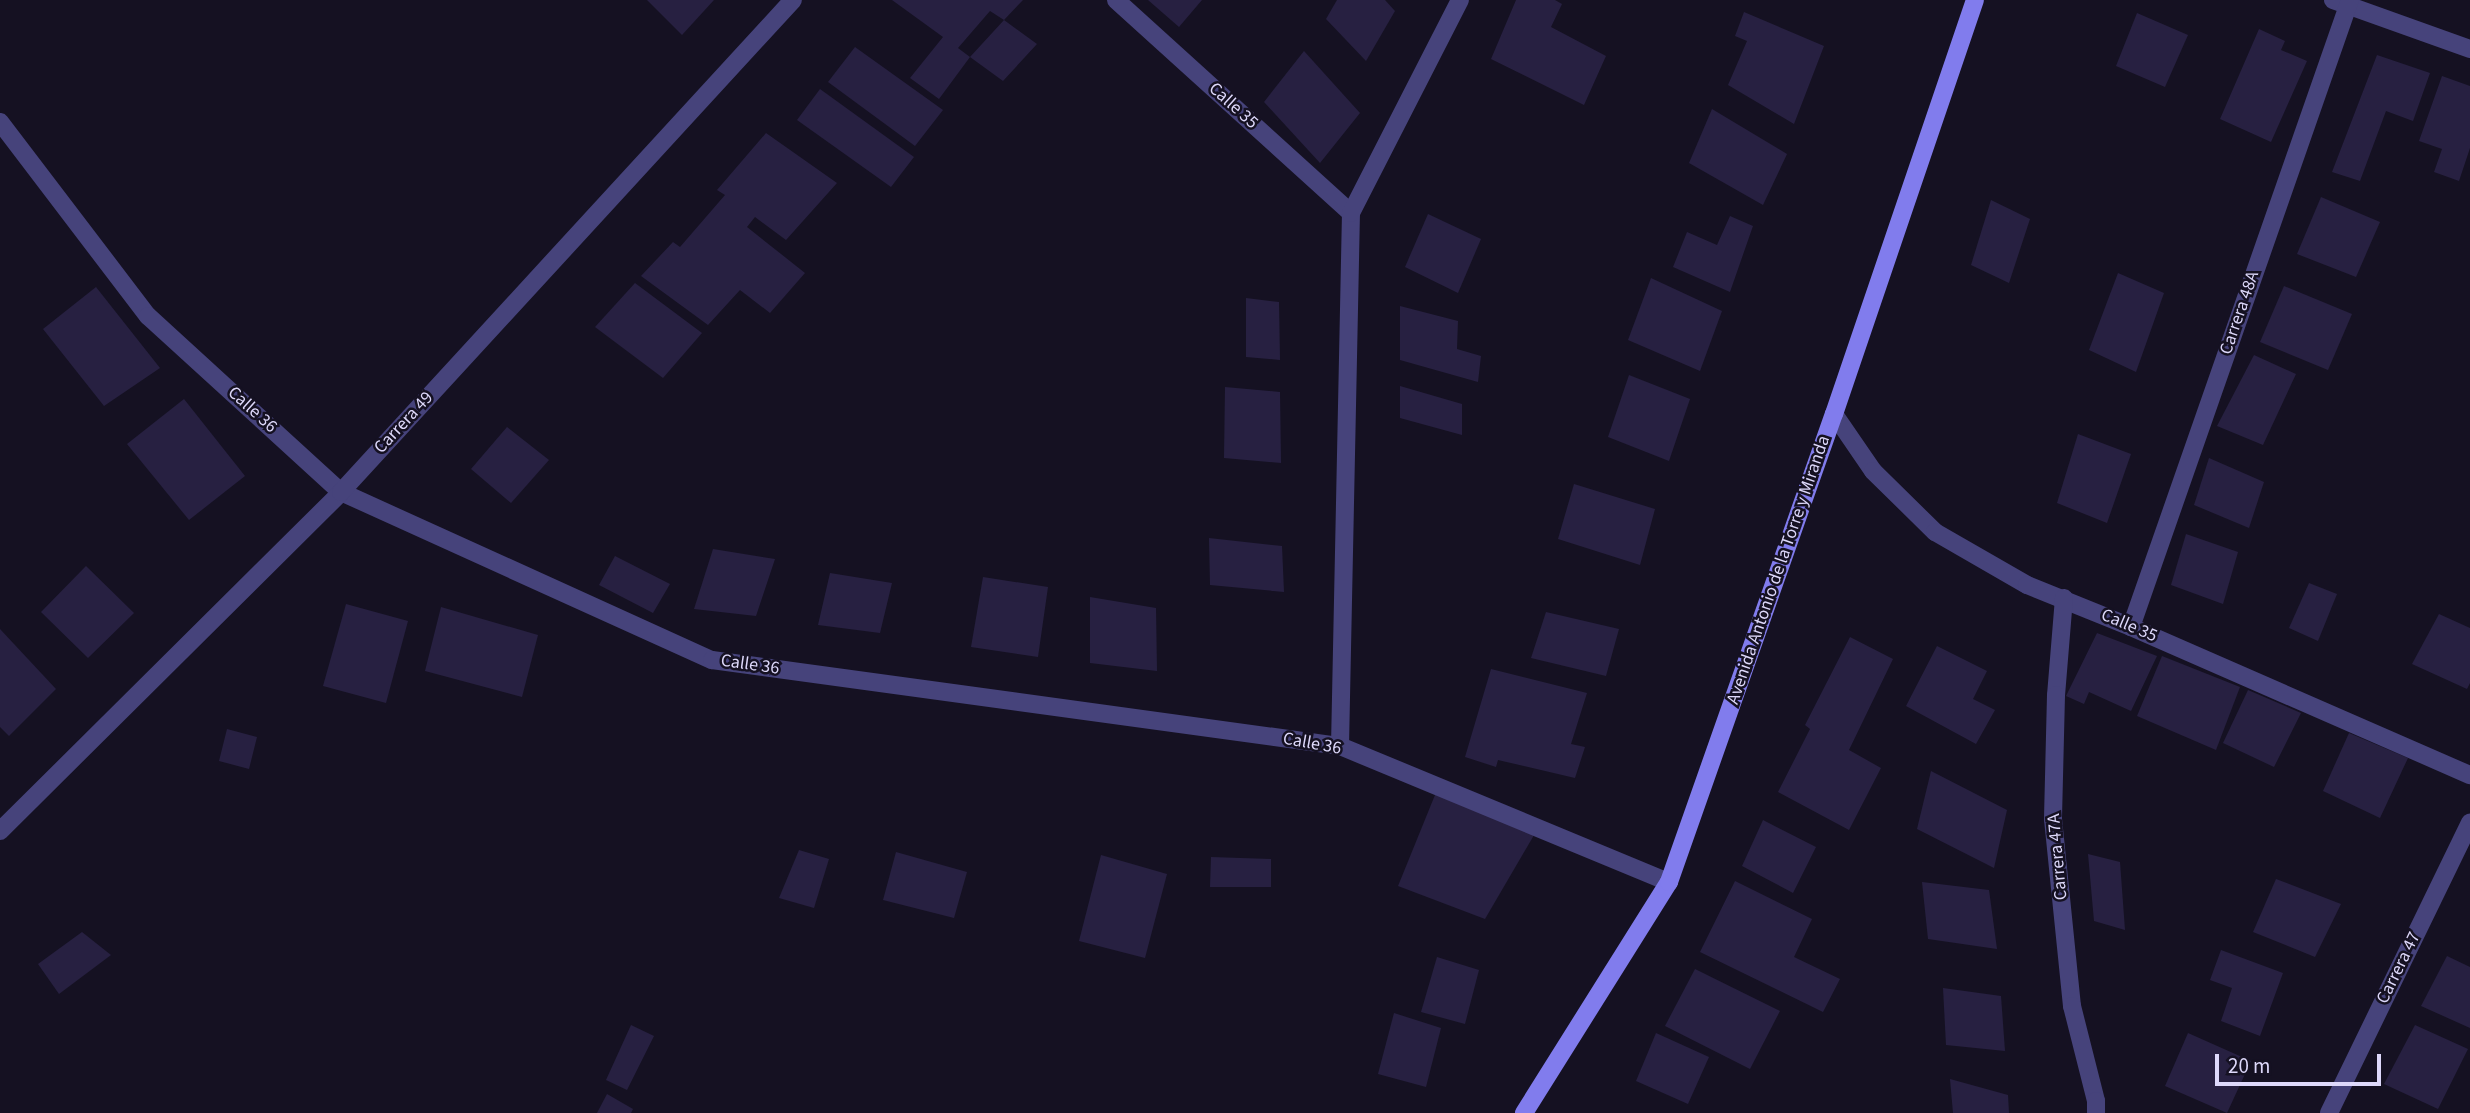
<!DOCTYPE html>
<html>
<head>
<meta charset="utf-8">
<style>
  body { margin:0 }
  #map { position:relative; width:2470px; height:1113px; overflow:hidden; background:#151122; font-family:"Source Sans 3",sans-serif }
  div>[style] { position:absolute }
  .building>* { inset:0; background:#272041 }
  .minor>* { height:18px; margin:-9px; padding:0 9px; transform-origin:9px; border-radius:9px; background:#46437b }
  .secondary>* { height:18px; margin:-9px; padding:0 9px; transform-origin:9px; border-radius:9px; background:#817ced }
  span { translate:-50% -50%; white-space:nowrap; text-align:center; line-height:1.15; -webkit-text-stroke:5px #151122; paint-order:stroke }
  .street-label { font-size:18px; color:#ddd8fa }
  .scale { position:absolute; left:2215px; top:1054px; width:166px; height:32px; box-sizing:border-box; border:4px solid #ddd8fa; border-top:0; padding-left:9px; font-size:21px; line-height:24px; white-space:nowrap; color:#ddd8fa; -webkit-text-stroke:5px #151122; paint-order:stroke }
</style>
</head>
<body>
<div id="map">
  <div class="building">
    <div style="clip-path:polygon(647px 0,714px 0,682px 35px)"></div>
    <div style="clip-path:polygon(evenodd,892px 0,1023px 0,1004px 20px,1037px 44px,1003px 81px,970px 57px,939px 99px,910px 78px,943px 37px,892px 0,990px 11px,1004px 20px,970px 57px,958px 48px,990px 11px)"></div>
    <div style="clip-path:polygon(1148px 0,1202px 0,1179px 27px)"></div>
    <div style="clip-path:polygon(1337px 0,1385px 0,1395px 11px,1366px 61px,1326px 19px)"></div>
    <div style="clip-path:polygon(1516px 0,1555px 0,1562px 4px,1551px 27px,1606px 56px,1584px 105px,1491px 59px)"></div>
    <div style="clip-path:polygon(1744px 12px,1824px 46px,1794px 124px,1728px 85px,1747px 41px,1735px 36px)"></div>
    <div style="clip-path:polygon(2137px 13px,2188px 35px,2165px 87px,2116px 66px)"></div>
    <div style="clip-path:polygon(2259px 29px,2285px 41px,2281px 50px,2307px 61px,2271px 142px,2220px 119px)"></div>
    <div style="clip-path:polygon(855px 47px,943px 110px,915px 146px,828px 82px)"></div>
    <div style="clip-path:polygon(1304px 51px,1360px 113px,1320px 163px,1264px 102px)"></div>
    <div style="clip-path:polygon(2377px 55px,2430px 73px,2413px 121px,2386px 111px,2360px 181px,2332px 172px)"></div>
    <div style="clip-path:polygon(2442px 76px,2470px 86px,2470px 148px,2459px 181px,2434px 172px,2442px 149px,2419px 141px)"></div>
    <div style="clip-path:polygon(820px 89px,914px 157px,891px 187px,797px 120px)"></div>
    <div style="clip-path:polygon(1712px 109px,1787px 154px,1763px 205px,1689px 163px)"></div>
    <div style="clip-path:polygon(766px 133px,837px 183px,786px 240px,755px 217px,747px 227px,805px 273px,770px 313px,740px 290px,708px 325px,641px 276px,673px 242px,680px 247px,725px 195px,717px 190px)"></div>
    <div style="clip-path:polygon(2321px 197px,2380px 222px,2356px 277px,2297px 254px)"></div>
    <div style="clip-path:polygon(1991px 200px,2030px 219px,2009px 283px,1971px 265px)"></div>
    <div style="clip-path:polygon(1428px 214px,1481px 239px,1458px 293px,1405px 267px)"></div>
    <div style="clip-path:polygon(1730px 216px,1753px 226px,1730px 292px,1673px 267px,1687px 232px,1717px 245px)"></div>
    <div style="clip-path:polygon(2118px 273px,2164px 293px,2136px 372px,2089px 350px)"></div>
    <div style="clip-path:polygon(1651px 278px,1722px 311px,1700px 371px,1628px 340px)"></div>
    <div style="clip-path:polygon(635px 283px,702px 333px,663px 378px,595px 327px)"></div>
    <div style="clip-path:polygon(2284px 286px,2352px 314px,2328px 370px,2260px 342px)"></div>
    <div style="clip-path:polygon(96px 287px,160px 368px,104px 406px,43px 329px)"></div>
    <div style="clip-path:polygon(1246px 298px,1279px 302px,1280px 360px,1246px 357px)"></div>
    <div style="clip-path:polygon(1400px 306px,1458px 321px,1457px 349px,1481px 356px,1478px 382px,1400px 360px)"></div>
    <div style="clip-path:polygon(2254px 355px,2296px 374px,2263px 445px,2217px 426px)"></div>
    <div style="clip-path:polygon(1629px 375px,1690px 399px,1669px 461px,1608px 437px)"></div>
    <div style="clip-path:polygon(1400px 386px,1462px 404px,1462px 435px,1400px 418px)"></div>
    <div style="clip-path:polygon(1225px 387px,1280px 392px,1281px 463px,1224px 458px)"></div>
    <div style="clip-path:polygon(184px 399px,245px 476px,189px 520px,127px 444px)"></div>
    <div style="clip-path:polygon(507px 427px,549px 460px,511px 503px,471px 469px)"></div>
    <div style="clip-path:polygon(2078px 434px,2131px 454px,2107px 523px,2057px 503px)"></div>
    <div style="clip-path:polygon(2209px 458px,2264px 482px,2249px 528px,2194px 505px)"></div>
    <div style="clip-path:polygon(1574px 484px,1655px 509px,1640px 565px,1558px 539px)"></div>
    <div style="clip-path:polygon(2186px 534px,2238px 552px,2223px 604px,2171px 585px)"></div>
    <div style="clip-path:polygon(1209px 538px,1282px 546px,1284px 592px,1210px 585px)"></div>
    <div style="clip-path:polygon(713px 549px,775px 559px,756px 616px,694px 609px)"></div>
    <div style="clip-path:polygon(615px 556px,670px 584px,653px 613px,599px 585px)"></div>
    <div style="clip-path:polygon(86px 566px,134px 613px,88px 658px,41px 612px)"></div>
    <div style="clip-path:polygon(830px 573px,892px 583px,880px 633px,818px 625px)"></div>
    <div style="clip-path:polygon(983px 577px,1048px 587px,1038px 657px,971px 647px)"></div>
    <div style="clip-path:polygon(2309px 583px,2337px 594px,2318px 641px,2289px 628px)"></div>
    <div style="clip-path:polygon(1090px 597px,1156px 608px,1157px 671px,1090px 663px)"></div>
    <div style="clip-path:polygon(346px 604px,408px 621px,386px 703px,323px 686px)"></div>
    <div style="clip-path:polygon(441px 607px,538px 635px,522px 697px,425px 671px)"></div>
    <div style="clip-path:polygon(1546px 612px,1619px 629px,1606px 676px,1531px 658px)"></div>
    <div style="clip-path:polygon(2439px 614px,2470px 628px,2470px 683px,2467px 689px,2412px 664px)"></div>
    <div style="clip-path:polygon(0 629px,56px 689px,9px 736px,0 727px)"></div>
    <div style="clip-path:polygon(2097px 633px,2157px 656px,2131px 711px,2089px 692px,2084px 704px,2066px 696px)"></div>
    <div style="clip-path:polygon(1850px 637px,1893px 659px,1849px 750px,1881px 768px,1849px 830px,1778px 792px,1810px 729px,1805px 725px)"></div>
    <div style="clip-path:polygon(1937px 646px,1987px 671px,1973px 699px,1995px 710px,1976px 744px,1906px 706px)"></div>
    <div style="clip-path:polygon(2162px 656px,2240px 687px,2216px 750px,2137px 716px)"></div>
    <div style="clip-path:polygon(1491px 669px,1587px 693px,1571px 744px,1585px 747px,1575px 778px,1498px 760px,1496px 767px,1465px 757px)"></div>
    <div style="clip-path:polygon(2248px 690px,2301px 713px,2274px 767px,2223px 743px)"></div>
    <div style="clip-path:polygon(227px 729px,257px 737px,249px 769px,219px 761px)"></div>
    <div style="clip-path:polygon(2349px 733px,2408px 758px,2380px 818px,2323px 791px)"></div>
    <div style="clip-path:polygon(1931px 771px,2007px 810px,1994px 868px,1917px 829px)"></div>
    <div style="clip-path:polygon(1437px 790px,1537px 830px,1485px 919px,1398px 886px)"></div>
    <div style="clip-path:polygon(1763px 820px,1816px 847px,1793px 893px,1742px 866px)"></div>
    <div style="clip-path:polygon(799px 850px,829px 859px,814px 908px,779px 898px)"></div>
    <div style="clip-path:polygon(896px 852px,967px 872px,954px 918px,883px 900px)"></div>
    <div style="clip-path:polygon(2088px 854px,2120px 862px,2125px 930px,2094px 921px)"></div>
    <div style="clip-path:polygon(1101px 855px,1167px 874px,1145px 958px,1079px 941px)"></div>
    <div style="clip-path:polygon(1211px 857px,1271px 859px,1271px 887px,1210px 887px)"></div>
    <div style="clip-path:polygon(2276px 879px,2341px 904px,2315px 957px,2253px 932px)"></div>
    <div style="clip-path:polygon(1735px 881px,1812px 919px,1794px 957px,1840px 979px,1823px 1012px,1700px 952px)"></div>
    <div style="clip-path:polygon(1922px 882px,1989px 890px,1997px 949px,1928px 939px)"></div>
    <div style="clip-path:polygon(82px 932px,111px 955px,59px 994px,38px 964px)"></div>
    <div style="clip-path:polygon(2221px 950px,2283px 973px,2260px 1036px,2221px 1021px,2232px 988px,2210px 980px)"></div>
    <div style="clip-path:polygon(2447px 956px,2470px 967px,2470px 1028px,2421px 1006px)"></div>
    <div style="clip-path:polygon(1437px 957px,1479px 970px,1465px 1024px,1421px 1012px)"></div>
    <div style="clip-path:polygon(1695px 969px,1780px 1011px,1750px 1069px,1665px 1026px)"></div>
    <div style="clip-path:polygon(1943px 988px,2001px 996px,2005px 1051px,1946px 1045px)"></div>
    <div style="clip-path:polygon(1394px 1013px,1441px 1028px,1426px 1087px,1378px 1074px)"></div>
    <div style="clip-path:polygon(631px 1025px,654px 1036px,627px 1090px,606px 1080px)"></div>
    <div style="clip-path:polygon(2415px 1025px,2468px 1049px,2438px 1109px,2384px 1084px)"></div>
    <div style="clip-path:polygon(1656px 1033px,1709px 1057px,1688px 1104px,1636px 1081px)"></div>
    <div style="clip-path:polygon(2188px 1033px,2251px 1061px,2227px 1113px,2165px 1086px)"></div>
    <div style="clip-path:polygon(1950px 1079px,2008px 1095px,2009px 1113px,1953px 1113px)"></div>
    <div style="clip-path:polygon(607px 1094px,633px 1109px,631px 1113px,597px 1113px)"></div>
  </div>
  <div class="minor">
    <div style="left:1116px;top:0;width:317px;rotate:42.2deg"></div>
    <div style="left:2333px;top:0;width:145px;rotate:19.7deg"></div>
    <div style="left:0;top:122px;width:244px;rotate:52.7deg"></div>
    <div style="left:148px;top:316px;width:261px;rotate:42.4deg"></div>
    <div style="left:341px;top:492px;width:407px;rotate:24.4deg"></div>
    <div style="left:712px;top:660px;width:634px;rotate:7.8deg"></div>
    <div style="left:1340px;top:746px;width:356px;rotate:22.5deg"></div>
    <div style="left:1834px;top:414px;width:69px;rotate:55.6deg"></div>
    <div style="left:1873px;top:471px;width:87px;rotate:44.5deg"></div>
    <div style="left:1935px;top:532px;width:106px;rotate:29.9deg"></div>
    <div style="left:2027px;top:585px;width:112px;rotate:22deg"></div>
    <div style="left:2131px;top:627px;width:370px;rotate:23.6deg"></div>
    <div style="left:2064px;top:598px;width:97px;rotate:94.7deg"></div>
    <div style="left:2056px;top:695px;width:124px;rotate:91.4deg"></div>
    <div style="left:2053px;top:819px;width:188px;rotate:84.2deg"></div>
    <div style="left:2072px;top:1006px;width:98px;rotate:75.8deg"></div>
    <div style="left:2096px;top:1101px;width:12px;rotate:90deg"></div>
    <div style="left:2131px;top:627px;width:664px;rotate:-70.75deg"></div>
    <div style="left:1340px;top:746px;width:533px;rotate:-88.82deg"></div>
    <div style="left:1351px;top:213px;width:239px;rotate:-62.9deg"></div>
    <div style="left:0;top:831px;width:481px;rotate:-44.8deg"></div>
    <div style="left:341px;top:492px;width:668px;rotate:-47.43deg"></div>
    <div style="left:2329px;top:1113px;width:323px;rotate:-64.1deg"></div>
  </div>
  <div class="secondary">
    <div style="left:1524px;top:1113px;width:273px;rotate:-57.9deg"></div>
    <div style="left:1669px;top:882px;width:496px;rotate:-70.6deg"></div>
    <div style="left:1834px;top:414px;width:437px;rotate:-71.2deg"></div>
  </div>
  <div class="street-label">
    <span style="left:1233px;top:106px;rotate:42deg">Calle 35</span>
    <span style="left:2240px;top:313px;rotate:-71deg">Carrera 48A</span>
    <span style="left:252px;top:410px;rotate:42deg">Calle 36</span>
    <span style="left:404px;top:423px;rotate:-47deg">Carrera 49</span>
    <span style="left:1779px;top:570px;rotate:-71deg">Avenida Antonio de la Torre y Miranda</span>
    <span style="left:2129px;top:626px;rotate:23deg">Calle 35</span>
    <span style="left:750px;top:665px;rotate:8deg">Calle 36</span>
    <span style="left:1312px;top:744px;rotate:10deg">Calle 36</span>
    <span style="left:2058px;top:857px;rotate:-95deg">Carrera 47A</span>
    <span style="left:2399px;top:968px;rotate:-64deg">Carrera 47</span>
  </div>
  <div class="scale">20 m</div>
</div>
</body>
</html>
